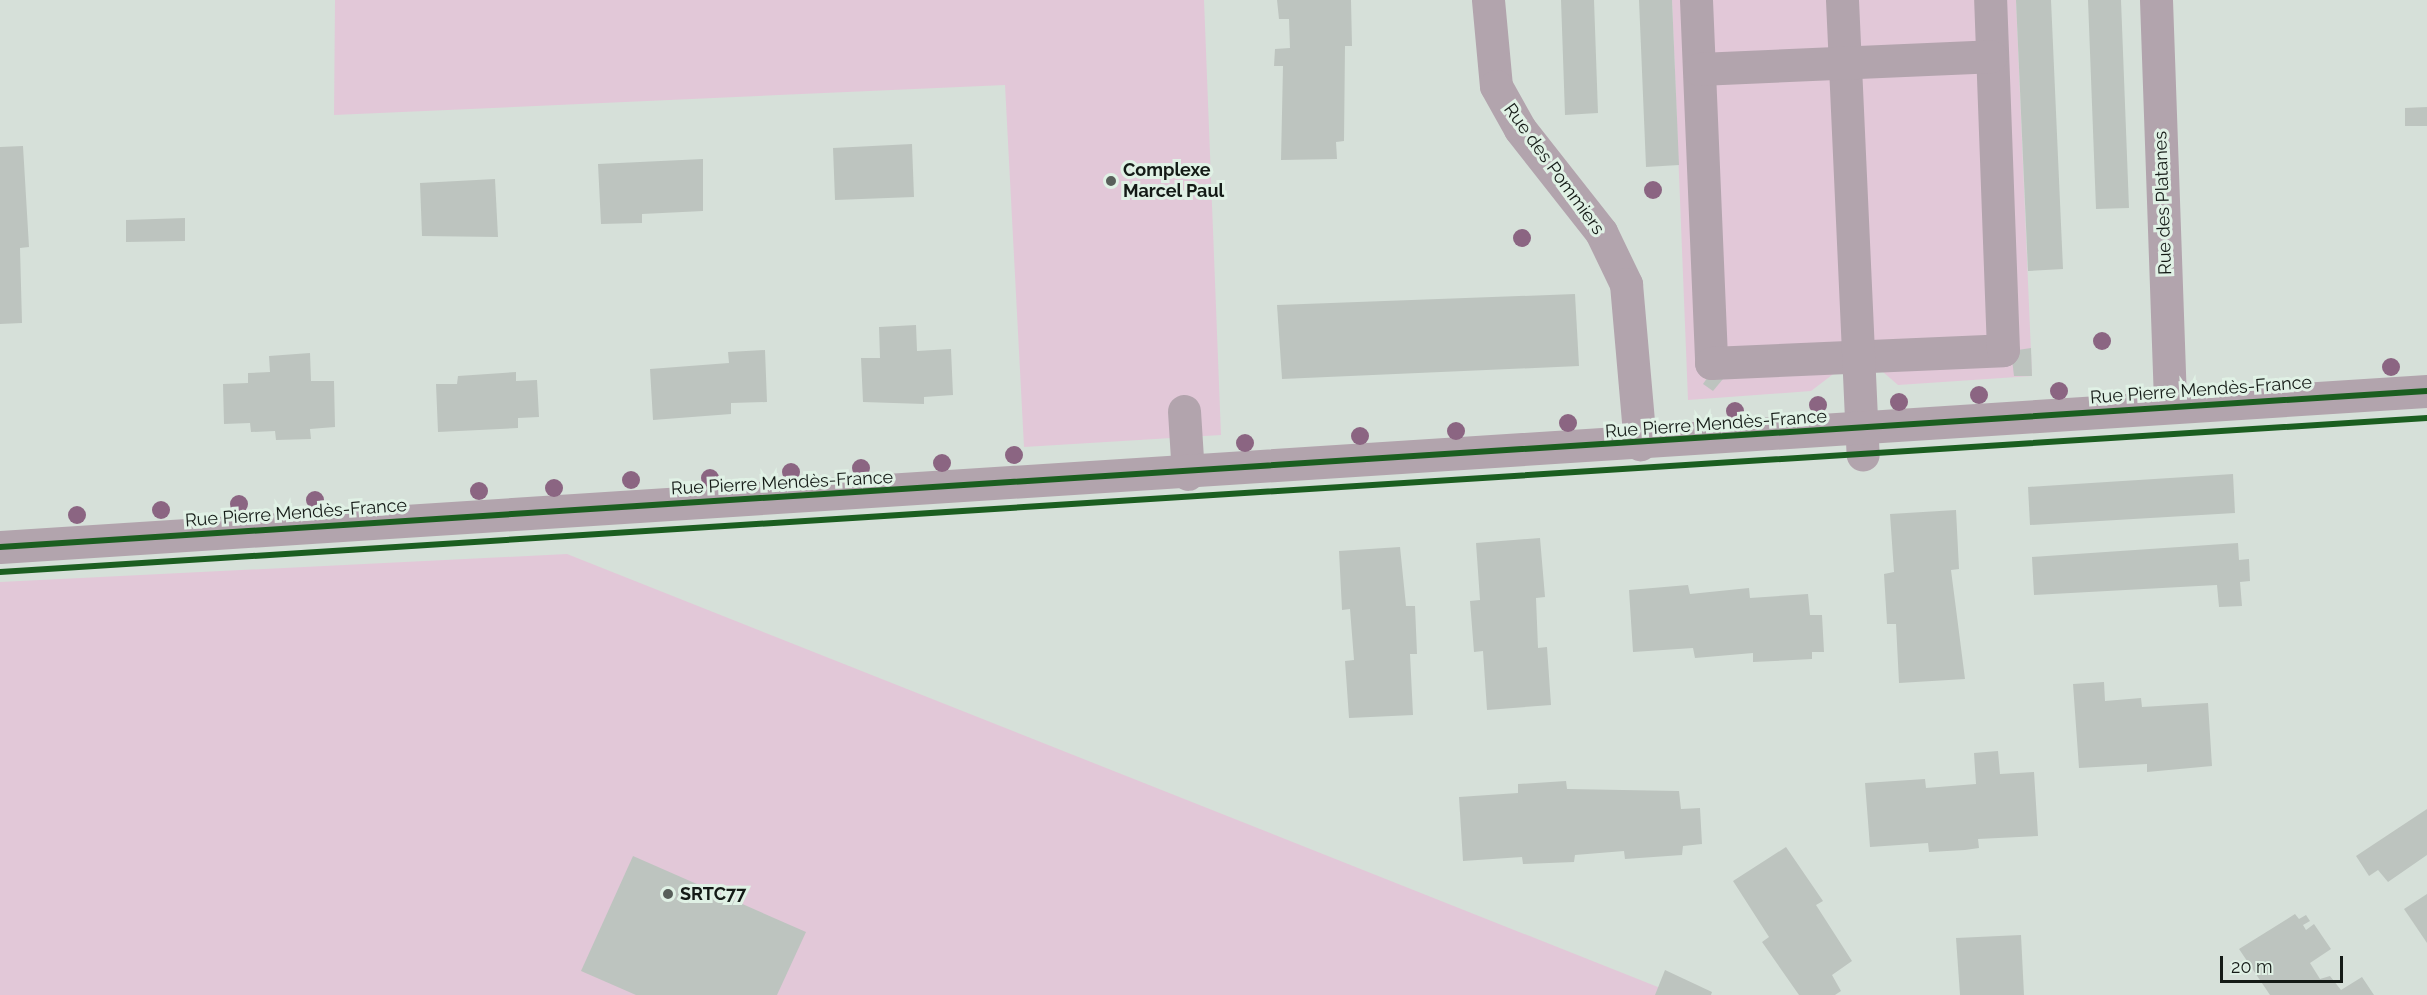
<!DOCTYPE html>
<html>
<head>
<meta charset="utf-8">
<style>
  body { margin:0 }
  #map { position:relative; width:2427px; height:995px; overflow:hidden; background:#d6e0d9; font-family:Raleway,sans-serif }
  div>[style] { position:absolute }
  .green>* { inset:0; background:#e2c8d8 }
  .building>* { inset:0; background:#bdc4bf }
  .minor>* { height:33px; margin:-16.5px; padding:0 16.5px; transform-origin:16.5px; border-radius:16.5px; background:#b2a4ad }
  .cycleway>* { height:6px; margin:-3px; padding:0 3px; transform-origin:3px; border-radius:3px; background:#1b5e20 }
  .trees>* { width:18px; height:18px; margin:-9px; border-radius:50%; background:#8b6582 }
  .dots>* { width:16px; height:16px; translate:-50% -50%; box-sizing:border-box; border:3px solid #e0f1e5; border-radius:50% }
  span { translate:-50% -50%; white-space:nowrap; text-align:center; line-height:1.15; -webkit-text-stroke:6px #e0f1e5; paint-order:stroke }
  .street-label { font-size:18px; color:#141a16 }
  .poi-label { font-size:18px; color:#141a16; font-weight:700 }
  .left { translate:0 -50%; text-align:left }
  .scale { position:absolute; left:2220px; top:956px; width:123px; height:27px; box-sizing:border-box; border:3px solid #141a16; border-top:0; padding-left:8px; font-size:18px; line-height:21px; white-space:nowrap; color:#141a16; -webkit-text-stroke:4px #e0f1e5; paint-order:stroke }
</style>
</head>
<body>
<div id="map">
  <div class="green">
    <div style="clip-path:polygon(335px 0,1204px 0,1221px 435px,1024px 447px,1005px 85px,334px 115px)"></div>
    <div style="clip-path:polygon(1672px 0,2016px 0,2032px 376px,1898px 385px,1883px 372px,1836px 372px,1811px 391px,1688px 400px)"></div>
    <div style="clip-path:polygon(567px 554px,1678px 995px,0 995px,0 582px)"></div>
  </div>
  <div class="building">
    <div style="clip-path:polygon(1277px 0,1351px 0,1352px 46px,1345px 46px,1344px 141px,1336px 142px,1337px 159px,1281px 160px,1283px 66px,1274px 66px,1275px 49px,1290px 48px,1289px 19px,1279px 19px)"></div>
    <div style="clip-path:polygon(1561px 0,1594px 0,1598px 113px,1565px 115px)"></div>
    <div style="clip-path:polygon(1639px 0,1672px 0,1679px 165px,1646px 167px)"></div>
    <div style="clip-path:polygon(2016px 0,2051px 0,2063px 269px,2028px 271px)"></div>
    <div style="clip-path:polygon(2088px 0,2121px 0,2129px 208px,2096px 209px)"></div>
    <div style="clip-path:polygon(2427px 107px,2427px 126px,2405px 126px,2405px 108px)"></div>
    <div style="clip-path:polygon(912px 144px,914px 197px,835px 200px,833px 148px)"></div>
    <div style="clip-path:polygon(23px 146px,29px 247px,20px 248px,22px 323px,0 324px,0 147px)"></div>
    <div style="clip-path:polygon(703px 159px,703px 211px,642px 214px,642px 223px,601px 224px,598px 164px)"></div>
    <div style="clip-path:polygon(495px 179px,498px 237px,422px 236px,420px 183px)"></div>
    <div style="clip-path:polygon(185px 218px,185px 241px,126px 242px,126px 220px)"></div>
    <div style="clip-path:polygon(1575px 294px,1579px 366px,1282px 379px,1277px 305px)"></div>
    <div style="clip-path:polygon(916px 325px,917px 351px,951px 349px,953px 395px,924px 397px,924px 404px,863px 402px,861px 358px,880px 358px,879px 327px)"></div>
    <div style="clip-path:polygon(2031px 348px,2032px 376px,2014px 376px,2011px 351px)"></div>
    <div style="clip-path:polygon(765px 350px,767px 402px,731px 403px,731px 414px,653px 420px,650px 369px,729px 363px,728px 352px)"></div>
    <div style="clip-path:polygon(310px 353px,311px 381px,334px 381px,335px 427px,310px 429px,311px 439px,276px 440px,275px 431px,251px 432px,250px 423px,224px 424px,223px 384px,248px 383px,248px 373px,270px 372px,269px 356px)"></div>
    <div style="clip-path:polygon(1712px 371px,1723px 379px,1713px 391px,1703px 384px)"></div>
    <div style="clip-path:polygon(516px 372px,516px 381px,537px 380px,539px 417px,518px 418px,518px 428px,438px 432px,436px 384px,457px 384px,458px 376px)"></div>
    <div style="clip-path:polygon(2233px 474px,2235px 513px,2030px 525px,2028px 487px)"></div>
    <div style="clip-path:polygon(1956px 510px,1959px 569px,1951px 570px,1965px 679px,1899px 683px,1896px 624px,1887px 624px,1884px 574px,1894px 572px,1890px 514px)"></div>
    <div style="clip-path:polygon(1540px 538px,1545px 597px,1536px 598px,1538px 648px,1547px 647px,1551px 705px,1487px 710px,1483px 651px,1474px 652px,1470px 601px,1480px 600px,1476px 543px)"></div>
    <div style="clip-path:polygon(2238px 543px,2239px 560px,2249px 559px,2250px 581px,2240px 582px,2242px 606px,2219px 607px,2217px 585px,2034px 595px,2032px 557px)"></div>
    <div style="clip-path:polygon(1400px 547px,1406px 606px,1415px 606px,1417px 654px,1410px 654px,1413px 715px,1349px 718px,1345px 661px,1354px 660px,1350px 609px,1342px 610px,1339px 551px)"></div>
    <div style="clip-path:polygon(1688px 585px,1690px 594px,1749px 588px,1750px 598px,1808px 594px,1810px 615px,1822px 615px,1824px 652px,1812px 652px,1812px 659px,1753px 662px,1753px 653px,1695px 658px,1693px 648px,1633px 652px,1629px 590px)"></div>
    <div style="clip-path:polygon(2104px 682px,2105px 701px,2141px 698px,2142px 707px,2208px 703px,2212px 766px,2147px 772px,2147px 764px,2079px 768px,2073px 684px)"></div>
    <div style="clip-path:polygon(1998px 751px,2000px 774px,2034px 772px,2038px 836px,1978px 839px,1979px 848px,1965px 850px,1929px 852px,1928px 843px,1870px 847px,1865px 783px,1925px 779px,1926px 788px,1976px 784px,1974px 753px)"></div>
    <div style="clip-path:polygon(1566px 781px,1567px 789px,1679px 791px,1681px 809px,1700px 808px,1702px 844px,1683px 846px,1682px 855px,1625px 859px,1624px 851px,1575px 855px,1574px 862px,1523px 864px,1522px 857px,1463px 861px,1459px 797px,1518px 793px,1518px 784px)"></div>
    <div style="clip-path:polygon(2427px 809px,2427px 855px,2388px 882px,2378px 870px,2369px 876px,2356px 856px)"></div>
    <div style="clip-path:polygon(1786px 847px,1823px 901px,1816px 905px,1852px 961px,1832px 975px,1841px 991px,1835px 995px,1799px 995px,1762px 942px,1769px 937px,1733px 881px)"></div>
    <div style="clip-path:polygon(633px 856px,806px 932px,777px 995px,636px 995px,581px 971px)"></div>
    <div style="clip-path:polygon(2427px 894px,2427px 943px,2404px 909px)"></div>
    <div style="clip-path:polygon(2295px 914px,2299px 919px,2306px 915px,2310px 921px,2303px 925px,2306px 930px,2314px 924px,2331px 949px,2310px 963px,2320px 979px,2330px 976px,2341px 990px,2362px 977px,2374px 995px,2270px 995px,2239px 949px)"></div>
    <div style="clip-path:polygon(2021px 935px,2024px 995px,1960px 995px,1956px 938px)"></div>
    <div style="clip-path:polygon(1665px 970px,1712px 992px,1711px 995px,1655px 995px)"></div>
  </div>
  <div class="minor">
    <div style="left:1488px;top:0;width:86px;rotate:84.7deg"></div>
    <div style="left:1496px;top:86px;width:49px;rotate:60.8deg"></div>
    <div style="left:1520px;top:129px;width:131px;rotate:51.8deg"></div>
    <div style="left:1601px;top:232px;width:58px;rotate:64.3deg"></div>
    <div style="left:1626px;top:284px;width:161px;rotate:85deg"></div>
    <div style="left:1696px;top:0;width:363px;rotate:87.6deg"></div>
    <div style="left:1711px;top:363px;width:292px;rotate:-2.5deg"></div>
    <div style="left:2003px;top:350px;width:350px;rotate:-92.1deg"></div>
    <div style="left:1842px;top:0;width:455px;rotate:87.4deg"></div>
    <div style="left:2156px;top:0;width:406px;rotate:88deg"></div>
    <div style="left:1699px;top:69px;width:292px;rotate:-2.5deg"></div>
    <div style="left:1184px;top:411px;width:63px;rotate:86.4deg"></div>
    <div style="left:0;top:547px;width:2432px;rotate:-3.68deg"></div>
  </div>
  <div class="cycleway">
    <div style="left:0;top:547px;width:2432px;rotate:-3.68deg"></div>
    <div style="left:0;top:572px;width:2432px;rotate:-3.63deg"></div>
  </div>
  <div class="trees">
    <div style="left:1653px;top:190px"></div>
    <div style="left:1522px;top:238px"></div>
    <div style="left:2102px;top:341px"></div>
    <div style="left:2391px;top:367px"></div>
    <div style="left:2059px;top:391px"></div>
    <div style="left:1979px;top:395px"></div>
    <div style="left:1899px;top:402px"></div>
    <div style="left:1818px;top:405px"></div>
    <div style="left:1735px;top:411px"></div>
    <div style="left:1568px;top:423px"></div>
    <div style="left:1456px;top:431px"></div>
    <div style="left:1360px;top:436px"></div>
    <div style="left:1245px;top:443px"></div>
    <div style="left:1014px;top:455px"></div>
    <div style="left:942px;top:463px"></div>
    <div style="left:861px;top:468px"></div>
    <div style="left:791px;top:472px"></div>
    <div style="left:710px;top:478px"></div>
    <div style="left:631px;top:480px"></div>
    <div style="left:554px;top:488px"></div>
    <div style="left:479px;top:491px"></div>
    <div style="left:315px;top:500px"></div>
    <div style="left:239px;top:504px"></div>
    <div style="left:161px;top:510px"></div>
    <div style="left:77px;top:515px"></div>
  </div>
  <div class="dots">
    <div style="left:1111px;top:181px;background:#585f5a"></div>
    <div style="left:668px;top:894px;background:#585f5a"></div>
  </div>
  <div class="street-label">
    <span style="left:1554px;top:169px;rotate:54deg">Rue des Pommiers</span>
    <span style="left:2163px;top:203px;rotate:-92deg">Rue des Platanes</span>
    <span style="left:2201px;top:390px;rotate:-4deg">Rue Pierre Mendès-France</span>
    <span style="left:1716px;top:424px;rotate:-4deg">Rue Pierre Mendès-France</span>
    <span style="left:782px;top:483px;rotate:-3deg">Rue Pierre Mendès-France</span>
    <span style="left:296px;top:513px;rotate:-4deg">Rue Pierre Mendès-France</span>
  </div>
  <div class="poi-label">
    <span class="left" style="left:1123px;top:181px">Complexe<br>Marcel Paul</span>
    <span class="left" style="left:680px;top:894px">SRTC77</span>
  </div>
  <div class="scale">20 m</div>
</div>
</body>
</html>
